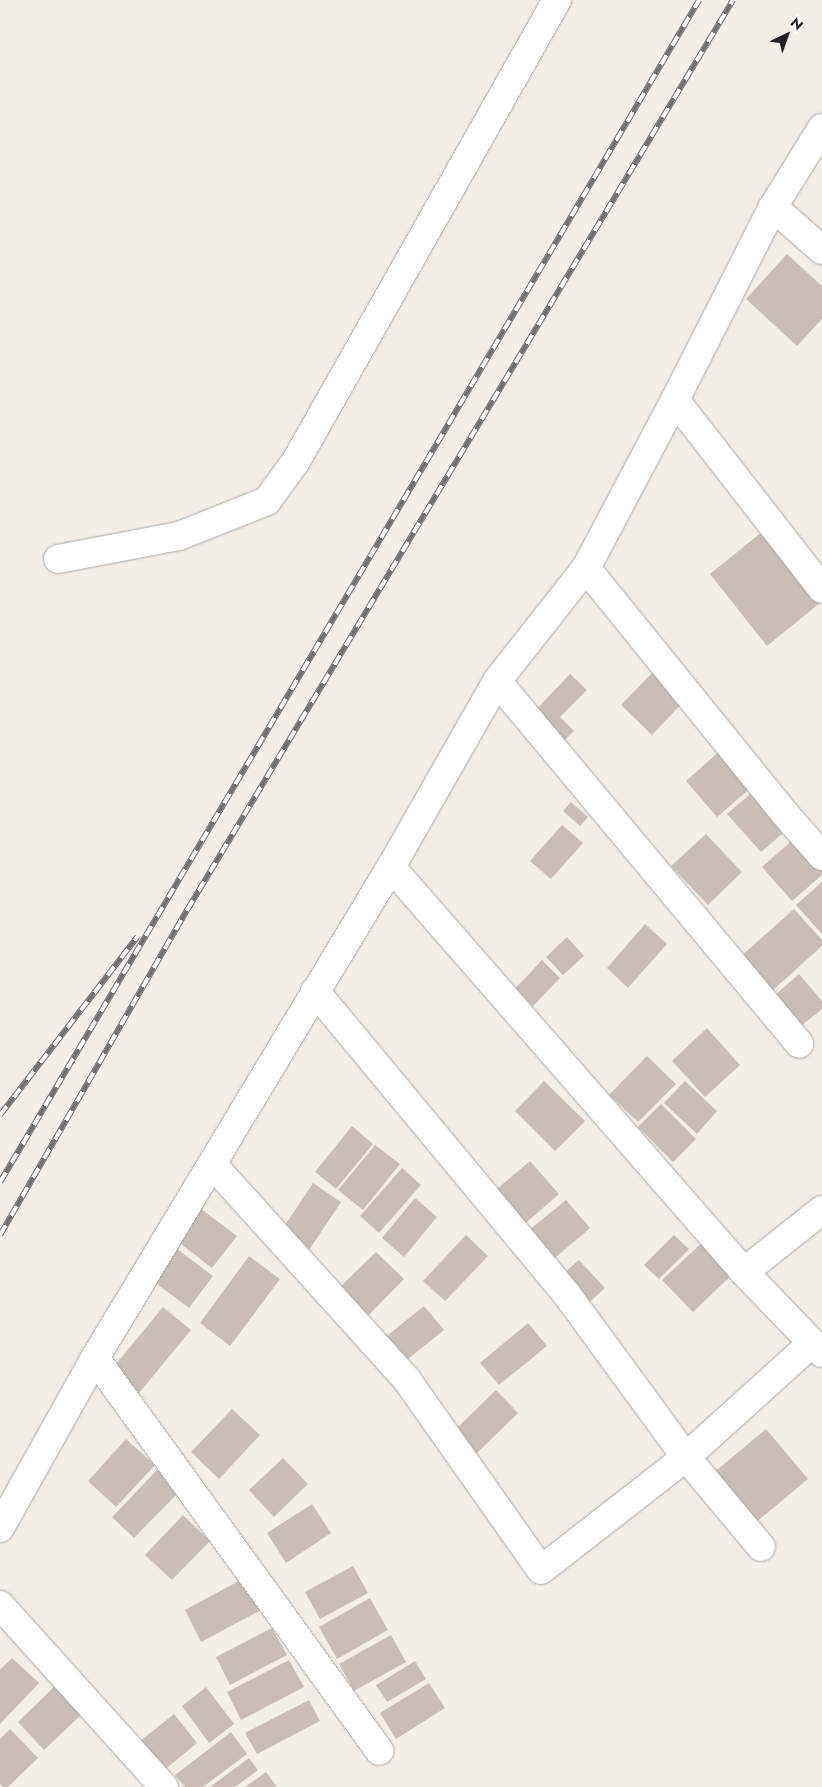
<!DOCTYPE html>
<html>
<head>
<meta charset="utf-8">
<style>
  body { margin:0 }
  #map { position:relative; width:822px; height:1787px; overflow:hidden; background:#f3efe8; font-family:Jost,sans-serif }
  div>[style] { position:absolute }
  .building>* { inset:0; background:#c8beb7 }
  .roads { filter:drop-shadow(0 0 1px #a9a9a9) drop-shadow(0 0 1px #a9a9a9) }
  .street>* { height:28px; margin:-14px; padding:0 14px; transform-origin:14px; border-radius:14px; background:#fff }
  .rail>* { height:5.5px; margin-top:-2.75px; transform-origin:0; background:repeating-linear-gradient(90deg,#fff 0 11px,#707070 0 22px); box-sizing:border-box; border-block:1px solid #707070 }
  span { translate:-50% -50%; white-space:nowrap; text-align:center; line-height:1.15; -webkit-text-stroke:4px #fff; paint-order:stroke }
  .north { position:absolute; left:762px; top:10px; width:50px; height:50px; -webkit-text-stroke:4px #fff; paint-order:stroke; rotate:42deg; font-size:14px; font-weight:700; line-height:20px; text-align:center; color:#222 }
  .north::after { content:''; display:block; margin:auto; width:18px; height:22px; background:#222; clip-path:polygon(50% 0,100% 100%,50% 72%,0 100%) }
</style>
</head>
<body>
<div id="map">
  <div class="building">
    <div style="clip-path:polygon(787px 254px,822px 286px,822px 319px,797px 346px,746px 299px)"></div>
    <div style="clip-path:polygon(763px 531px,820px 603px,767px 646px,710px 574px)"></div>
    <div style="clip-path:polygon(654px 671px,684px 701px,652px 735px,621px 705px)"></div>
    <div style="clip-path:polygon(570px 674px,587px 690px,560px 717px,574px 731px,559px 746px,528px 718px)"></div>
    <div style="clip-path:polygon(722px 749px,754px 785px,717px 817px,686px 781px)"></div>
    <div style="clip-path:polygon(756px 789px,790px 827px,761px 852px,727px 814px)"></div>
    <div style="clip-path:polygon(571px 802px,588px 817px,580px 826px,563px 811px)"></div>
    <div style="clip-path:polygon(562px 825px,583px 843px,551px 879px,530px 861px)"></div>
    <div style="clip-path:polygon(706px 834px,742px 872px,708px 905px,671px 866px)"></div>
    <div style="clip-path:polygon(796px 837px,822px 866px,822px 875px,792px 901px,762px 867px)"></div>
    <div style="clip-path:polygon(822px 882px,822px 934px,796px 905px)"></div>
    <div style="clip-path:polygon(794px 909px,822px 940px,822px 946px,772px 991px,740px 957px)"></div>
    <div style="clip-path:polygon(645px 924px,667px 944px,628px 988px,607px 968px)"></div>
    <div style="clip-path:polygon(567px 937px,584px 956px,563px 975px,546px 957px)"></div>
    <div style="clip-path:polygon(542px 960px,560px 978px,533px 1006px,515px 989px)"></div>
    <div style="clip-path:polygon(799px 974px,822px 1001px,822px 1009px,801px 1026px,774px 996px)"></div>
    <div style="clip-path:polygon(707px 1028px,740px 1065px,705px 1097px,672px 1061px)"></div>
    <div style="clip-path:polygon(647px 1056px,676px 1084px,638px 1122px,609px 1095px)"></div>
    <div style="clip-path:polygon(544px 1081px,585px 1121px,555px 1151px,515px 1111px)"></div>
    <div style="clip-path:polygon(685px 1081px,717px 1111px,697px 1134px,664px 1103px)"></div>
    <div style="clip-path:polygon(661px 1104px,696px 1139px,673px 1162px,638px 1127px)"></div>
    <div style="clip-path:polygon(352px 1126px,373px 1144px,336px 1189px,315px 1172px)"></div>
    <div style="clip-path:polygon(375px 1145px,400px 1164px,363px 1210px,338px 1190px)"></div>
    <div style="clip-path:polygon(530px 1161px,559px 1194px,520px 1228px,491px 1194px)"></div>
    <div style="clip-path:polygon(402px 1168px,421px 1185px,379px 1233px,360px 1216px)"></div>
    <div style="clip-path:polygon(313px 1183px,341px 1202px,307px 1253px,279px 1234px)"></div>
    <div style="clip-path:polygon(415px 1198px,437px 1217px,404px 1257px,382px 1238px)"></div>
    <div style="clip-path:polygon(566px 1200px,590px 1228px,548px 1264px,522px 1236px)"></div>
    <div style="clip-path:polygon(201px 1209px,237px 1236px,212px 1268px,177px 1241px)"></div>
    <div style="clip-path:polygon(466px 1235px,488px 1256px,445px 1301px,423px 1281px)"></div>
    <div style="clip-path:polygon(674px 1235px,689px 1249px,659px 1279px,644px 1265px)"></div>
    <div style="clip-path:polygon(705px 1240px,735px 1272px,693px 1312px,662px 1280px)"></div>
    <div style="clip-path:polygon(177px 1249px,213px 1276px,189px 1308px,153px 1281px)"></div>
    <div style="clip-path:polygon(376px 1252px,404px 1279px,362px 1322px,334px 1293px)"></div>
    <div style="clip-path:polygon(249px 1256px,280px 1279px,230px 1346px,200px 1323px)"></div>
    <div style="clip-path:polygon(579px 1260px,605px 1288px,582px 1309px,556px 1280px)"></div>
    <div style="clip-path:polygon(424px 1306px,444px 1330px,397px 1368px,377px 1344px)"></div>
    <div style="clip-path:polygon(163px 1307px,191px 1330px,139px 1393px,111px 1370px)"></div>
    <div style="clip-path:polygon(528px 1323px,547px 1346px,499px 1385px,480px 1363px)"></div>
    <div style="clip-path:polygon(496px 1390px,518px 1413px,476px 1454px,454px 1431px)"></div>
    <div style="clip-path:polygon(232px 1409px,260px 1435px,219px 1479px,191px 1452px)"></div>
    <div style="clip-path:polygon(766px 1429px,808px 1479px,748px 1529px,706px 1479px)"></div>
    <div style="clip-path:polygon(126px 1439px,155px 1465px,116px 1507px,88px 1481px)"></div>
    <div style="clip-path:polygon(283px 1458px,308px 1484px,274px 1517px,249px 1490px)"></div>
    <div style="clip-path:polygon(158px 1469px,180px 1491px,134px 1538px,112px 1517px)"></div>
    <div style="clip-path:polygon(312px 1504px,331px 1533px,286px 1563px,267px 1533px)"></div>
    <div style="clip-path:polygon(183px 1515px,210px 1541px,172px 1580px,145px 1555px)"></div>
    <div style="clip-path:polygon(353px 1566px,368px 1593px,320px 1619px,305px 1592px)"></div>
    <div style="clip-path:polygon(248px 1576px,265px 1608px,201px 1642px,185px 1610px)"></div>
    <div style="clip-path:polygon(370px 1598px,388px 1630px,337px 1659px,319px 1627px)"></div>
    <div style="clip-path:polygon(272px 1628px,287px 1655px,230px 1685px,216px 1657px)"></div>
    <div style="clip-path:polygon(391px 1635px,406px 1662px,354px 1691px,339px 1664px)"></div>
    <div style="clip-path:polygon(12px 1658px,39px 1683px,0 1724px,0 1670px)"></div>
    <div style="clip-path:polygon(289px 1660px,304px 1687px,241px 1720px,227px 1692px)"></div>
    <div style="clip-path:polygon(415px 1661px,426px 1679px,387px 1702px,376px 1685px)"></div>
    <div style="clip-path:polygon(429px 1683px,445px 1708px,396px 1739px,380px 1713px)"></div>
    <div style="clip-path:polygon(55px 1686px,82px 1714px,44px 1750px,18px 1722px)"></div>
    <div style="clip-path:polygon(206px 1687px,234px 1724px,209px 1743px,182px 1706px)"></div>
    <div style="clip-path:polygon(309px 1700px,320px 1721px,257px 1754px,245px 1733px)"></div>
    <div style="clip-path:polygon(174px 1714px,197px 1743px,162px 1772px,139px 1742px)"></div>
    <div style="clip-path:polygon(10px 1729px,38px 1758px,8px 1787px,3px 1787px,0 1784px,0 1739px)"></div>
    <div style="clip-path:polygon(231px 1732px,247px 1754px,203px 1787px,185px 1787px,175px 1775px)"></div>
    <div style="clip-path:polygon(249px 1758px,258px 1770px,235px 1787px,210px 1787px)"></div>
    <div style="clip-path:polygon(266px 1772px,277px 1787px,245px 1787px)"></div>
  </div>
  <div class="roads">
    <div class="street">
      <div style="left:773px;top:207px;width:65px;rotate:41.3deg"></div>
      <div style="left:675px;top:400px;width:239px;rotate:52.1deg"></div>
      <div style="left:58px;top:559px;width:123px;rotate:-10.8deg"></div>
      <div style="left:179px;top:536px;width:95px;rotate:-21.7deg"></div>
      <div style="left:267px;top:501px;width:49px;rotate:-54.1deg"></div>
      <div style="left:296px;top:461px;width:530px;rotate:-60.48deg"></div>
      <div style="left:586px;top:568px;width:316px;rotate:51deg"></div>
      <div style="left:785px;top:814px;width:56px;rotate:48.6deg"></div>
      <div style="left:497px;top:681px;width:472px;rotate:50.2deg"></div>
      <div style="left:391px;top:867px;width:537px;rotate:48.92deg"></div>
      <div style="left:744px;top:1272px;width:112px;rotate:46.1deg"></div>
      <div style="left:315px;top:991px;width:396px;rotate:50.3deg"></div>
      <div style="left:568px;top:1296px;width:200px;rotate:53.8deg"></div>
      <div style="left:686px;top:1457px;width:117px;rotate:50.2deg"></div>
      <div style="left:213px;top:1165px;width:290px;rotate:47.9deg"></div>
      <div style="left:407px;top:1380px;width:232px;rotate:54.8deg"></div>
      <div style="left:541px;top:1570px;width:184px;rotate:-37.9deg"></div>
      <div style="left:686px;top:1457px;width:170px;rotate:-42.1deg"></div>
      <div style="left:744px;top:1272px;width:100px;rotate:-38.5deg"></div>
      <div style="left:95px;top:1358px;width:485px;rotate:54.1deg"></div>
      <div style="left:0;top:1528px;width:195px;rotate:-60.8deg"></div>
      <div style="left:95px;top:1358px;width:573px;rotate:-58.92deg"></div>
      <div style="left:391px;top:867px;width:214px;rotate:-60.3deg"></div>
      <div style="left:497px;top:681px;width:144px;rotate:-51.8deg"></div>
      <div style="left:586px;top:568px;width:190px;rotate:-62.1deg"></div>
      <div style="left:675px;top:400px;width:216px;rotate:-63.1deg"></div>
      <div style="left:773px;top:207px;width:93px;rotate:-58.2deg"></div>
      <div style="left:0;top:1605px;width:245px;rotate:48deg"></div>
    </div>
  </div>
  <div class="rail">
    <div style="left:0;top:1115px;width:225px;rotate:-52.4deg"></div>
    <div style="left:0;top:1182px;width:1373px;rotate:-59.4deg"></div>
    <div style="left:0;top:1235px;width:375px;rotate:-60.1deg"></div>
    <div style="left:187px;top:910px;width:1061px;rotate:-59.04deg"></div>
  </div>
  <div class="north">N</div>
</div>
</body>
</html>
